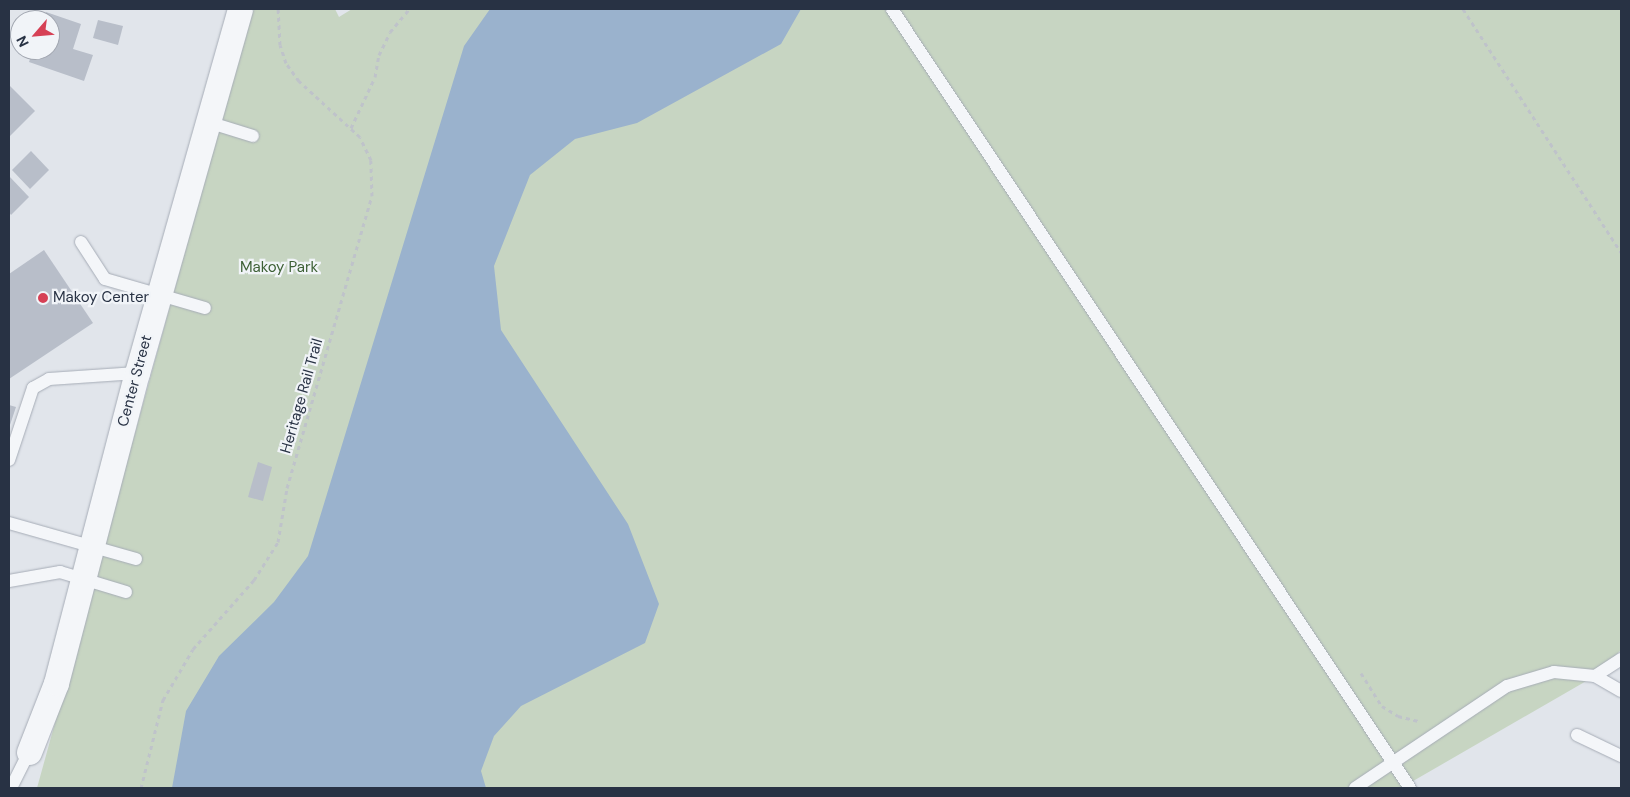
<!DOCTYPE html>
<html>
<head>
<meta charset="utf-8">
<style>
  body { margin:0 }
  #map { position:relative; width:1630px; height:797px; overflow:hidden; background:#e1e5eb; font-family:"DM Sans",sans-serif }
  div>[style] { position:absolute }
  .green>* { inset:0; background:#c7d5c2 }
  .water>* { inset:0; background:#9ab2cd }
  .building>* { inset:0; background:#b8bec9 }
  .path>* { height:3px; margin-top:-1.5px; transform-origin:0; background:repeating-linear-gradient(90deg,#bfc3ca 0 4px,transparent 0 8px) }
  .roads { filter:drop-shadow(0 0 1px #a6acb6) drop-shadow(0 0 1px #a6acb6) }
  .service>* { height:12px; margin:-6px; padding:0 6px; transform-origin:6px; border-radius:6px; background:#f4f6f9 }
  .minor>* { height:25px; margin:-12.5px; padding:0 12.5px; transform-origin:12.5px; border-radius:12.5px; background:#f4f6f9 }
  .dots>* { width:14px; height:14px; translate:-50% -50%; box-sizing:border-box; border:2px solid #f1f4f8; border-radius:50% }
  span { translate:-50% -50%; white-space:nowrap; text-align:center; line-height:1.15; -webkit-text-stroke:4.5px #f1f4f8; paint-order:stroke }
  .park-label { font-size:15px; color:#3d6035 }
  .poi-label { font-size:15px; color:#283244 }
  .left { translate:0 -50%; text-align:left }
  .street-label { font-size:15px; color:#283244 }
  .frame { position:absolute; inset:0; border:10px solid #283244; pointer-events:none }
  .north { position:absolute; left:10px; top:10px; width:50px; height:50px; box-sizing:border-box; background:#f1f4f8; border:1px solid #a1a6b0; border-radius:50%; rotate:243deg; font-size:14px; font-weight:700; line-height:20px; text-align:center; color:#283244 }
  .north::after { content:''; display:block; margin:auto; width:18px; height:22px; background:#d64055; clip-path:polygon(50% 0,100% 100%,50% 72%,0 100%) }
</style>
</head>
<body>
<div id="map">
  <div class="green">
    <div style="clip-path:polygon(252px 9px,335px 9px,339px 17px,352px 9px,1621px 9px,1621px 650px,1595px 676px,1401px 788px,37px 788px)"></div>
  </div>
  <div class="water">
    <div style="clip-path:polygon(490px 9px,801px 9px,781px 44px,637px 123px,575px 139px,530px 175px,494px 266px,501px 330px,628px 524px,659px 604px,645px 643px,521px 706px,494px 736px,481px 771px,486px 788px,172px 788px,186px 711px,219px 656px,274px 602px,308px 556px,464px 46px)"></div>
  </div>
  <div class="building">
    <div style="clip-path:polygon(46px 12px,81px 24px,73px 49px,93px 55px,84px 81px,29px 62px,33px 50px,50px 50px,50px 20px,43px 20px)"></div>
    <div style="clip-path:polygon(98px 20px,123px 26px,118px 45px,93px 38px)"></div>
    <div style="clip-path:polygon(9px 85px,35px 111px,9px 137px)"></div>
    <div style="clip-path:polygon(31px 151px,49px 170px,30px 189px,12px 170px)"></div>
    <div style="clip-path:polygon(9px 176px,29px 197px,11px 215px,9px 212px)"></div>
    <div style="clip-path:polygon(44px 250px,93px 323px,9px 379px,9px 274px)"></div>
    <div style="clip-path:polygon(9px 405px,16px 407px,9px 428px)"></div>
    <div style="clip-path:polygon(258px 462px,272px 467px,263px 501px,248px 497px)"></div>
  </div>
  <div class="path">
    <div style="left:1463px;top:9px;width:290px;rotate:57deg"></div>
    <div style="left:351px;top:128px;width:56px;rotate:-64.8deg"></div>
    <div style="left:375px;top:77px;width:22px;rotate:-80deg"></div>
    <div style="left:379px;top:55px;width:25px;rotate:-64deg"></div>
    <div style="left:390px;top:32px;width:30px;rotate:-50deg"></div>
    <div style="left:1361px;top:673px;width:39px;rotate:58deg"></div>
    <div style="left:1382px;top:706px;width:19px;rotate:32deg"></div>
    <div style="left:1398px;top:716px;width:21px;rotate:14deg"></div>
    <div style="left:141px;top:788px;width:91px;rotate:-76deg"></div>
    <div style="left:163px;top:700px;width:59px;rotate:-59.5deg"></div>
    <div style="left:193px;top:649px;width:92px;rotate:-48.5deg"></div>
    <div style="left:254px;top:580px;width:45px;rotate:-57.7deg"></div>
    <div style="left:278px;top:542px;width:55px;rotate:-80.5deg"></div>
    <div style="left:287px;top:488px;width:304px;rotate:-73.8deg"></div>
    <div style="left:372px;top:196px;width:36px;rotate:-92deg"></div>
    <div style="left:371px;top:160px;width:25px;rotate:-116deg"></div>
    <div style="left:360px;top:137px;width:83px;rotate:-137.4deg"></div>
    <div style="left:299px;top:81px;width:22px;rotate:-126deg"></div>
    <div style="left:286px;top:63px;width:19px;rotate:-108deg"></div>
    <div style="left:280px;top:45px;width:36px;rotate:-93deg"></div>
  </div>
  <div class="roads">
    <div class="service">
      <div style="left:892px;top:9px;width:936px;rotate:56.38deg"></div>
      <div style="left:208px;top:122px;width:47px;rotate:17.3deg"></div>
      <div style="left:81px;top:242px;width:44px;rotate:57deg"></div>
      <div style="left:105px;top:279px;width:104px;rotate:16.2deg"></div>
      <div style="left:9px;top:460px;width:76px;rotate:-71.6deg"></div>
      <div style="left:33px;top:388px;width:18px;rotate:-29deg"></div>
      <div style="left:49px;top:379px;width:88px;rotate:-3.9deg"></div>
      <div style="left:9px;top:523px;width:132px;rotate:15.8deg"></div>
      <div style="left:9px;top:581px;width:52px;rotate:-10deg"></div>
      <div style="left:60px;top:572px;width:69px;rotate:16.9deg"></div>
      <div style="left:1595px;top:676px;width:31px;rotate:-33deg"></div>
      <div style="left:1577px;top:735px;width:49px;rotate:25.5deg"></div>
      <div style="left:11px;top:788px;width:40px;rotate:-63.4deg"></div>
      <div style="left:1355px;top:788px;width:183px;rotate:-33.9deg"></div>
      <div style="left:1507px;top:686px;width:49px;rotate:-16.6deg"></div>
      <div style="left:1554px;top:672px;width:41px;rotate:5.6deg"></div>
      <div style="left:1595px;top:676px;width:30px;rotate:30deg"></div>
    </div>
    <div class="minor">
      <div style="left:29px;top:752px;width:74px;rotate:-68.6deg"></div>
      <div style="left:56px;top:683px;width:320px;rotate:-75.4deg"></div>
      <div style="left:137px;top:373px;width:378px;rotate:-74.2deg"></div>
    </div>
  </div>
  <div class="dots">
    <div style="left:43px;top:298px;background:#d64055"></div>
  </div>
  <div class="park-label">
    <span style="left:279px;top:268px">Makoy Park</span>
  </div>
  <div class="poi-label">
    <span class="left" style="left:53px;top:298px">Makoy Center</span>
  </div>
  <div class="street-label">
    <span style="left:135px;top:381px;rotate:-75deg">Center Street</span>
    <span style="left:302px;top:396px;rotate:-74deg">Heritage Rail Trail</span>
  </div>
  <div class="frame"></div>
  <div class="north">N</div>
</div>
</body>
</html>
